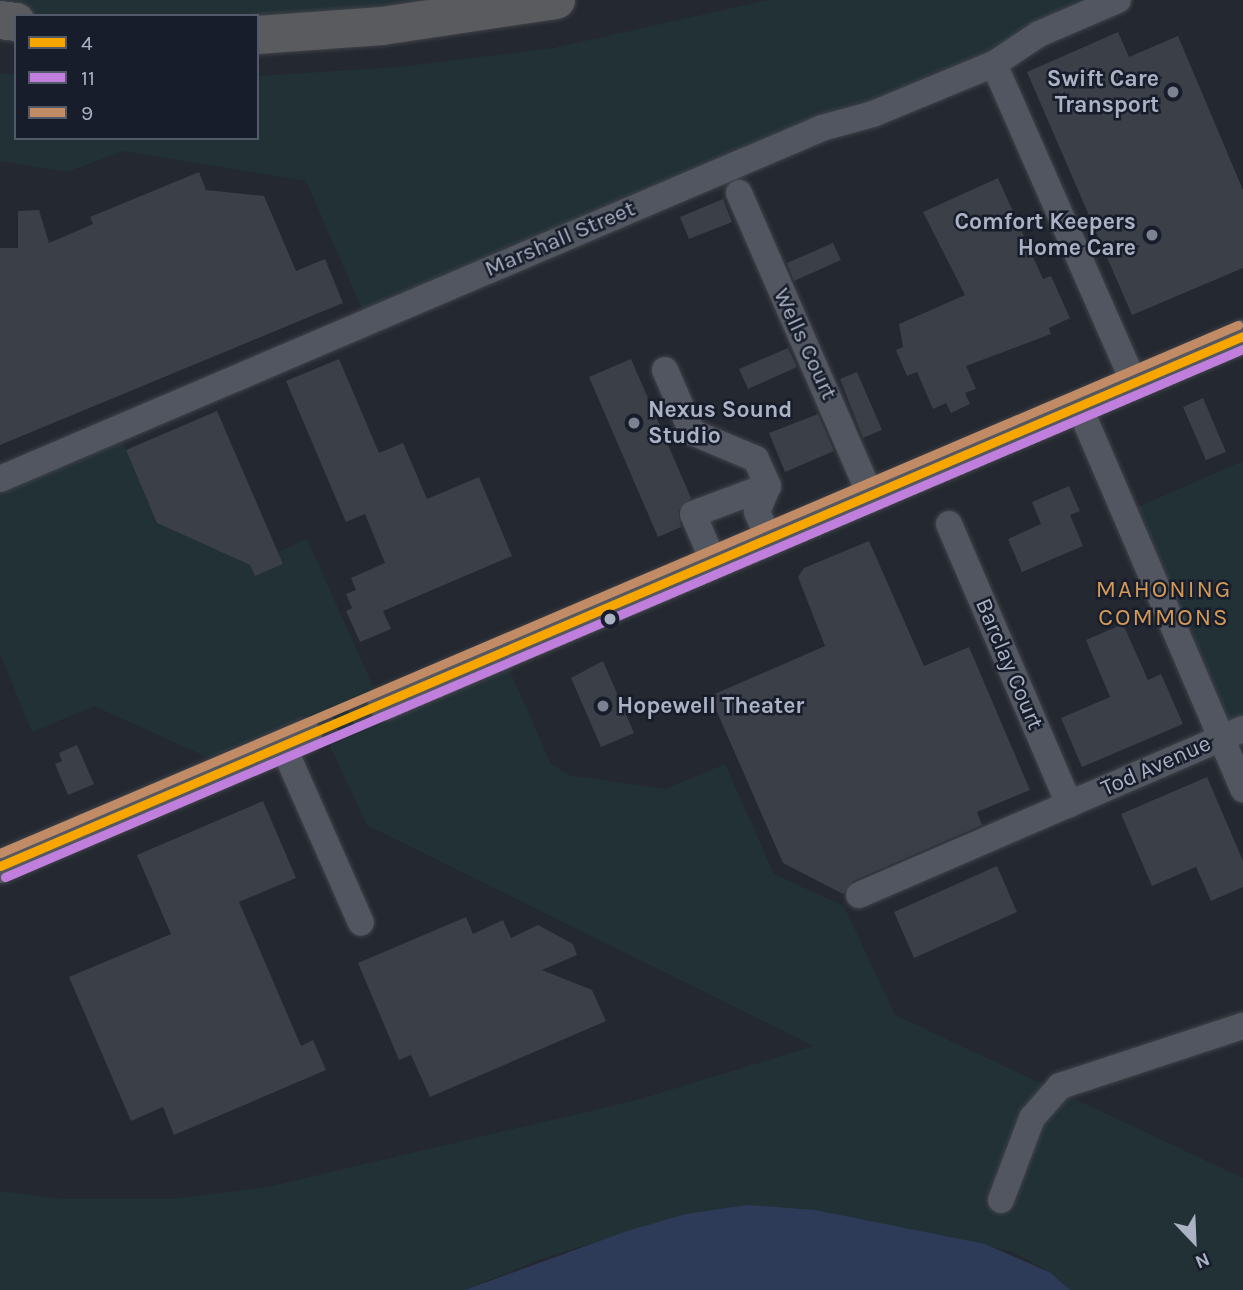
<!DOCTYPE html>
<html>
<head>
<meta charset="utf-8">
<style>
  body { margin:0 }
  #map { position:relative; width:1243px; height:1290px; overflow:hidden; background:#242830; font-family:Karla,sans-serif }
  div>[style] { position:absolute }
  .green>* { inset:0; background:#213136 }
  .water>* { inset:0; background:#2e3b58 }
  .building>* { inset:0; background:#3b3f47 }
  .major-tunnel>* { height:33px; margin-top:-16.5px; transform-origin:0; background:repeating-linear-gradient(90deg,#383d46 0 33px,transparent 0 50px) }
  .roads { filter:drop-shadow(0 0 2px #404249) drop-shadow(0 0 2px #404249) }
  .minor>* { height:26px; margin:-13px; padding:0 13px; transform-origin:13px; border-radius:13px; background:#525660 }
  .major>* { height:33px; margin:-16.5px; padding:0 16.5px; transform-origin:16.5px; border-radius:16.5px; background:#555861 }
  .highway>* { height:38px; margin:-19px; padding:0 19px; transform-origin:19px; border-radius:19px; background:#595b5e }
  .bus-1>* { height:9px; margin:-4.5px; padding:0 4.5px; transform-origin:4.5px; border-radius:4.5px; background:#f7a600 }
  .bus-2>* { height:9px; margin:-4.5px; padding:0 4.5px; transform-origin:4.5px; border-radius:4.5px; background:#c07fdc }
  .bus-3>* { height:9px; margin:-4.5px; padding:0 4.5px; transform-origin:4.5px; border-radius:4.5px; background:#c18c65 }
  .dots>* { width:19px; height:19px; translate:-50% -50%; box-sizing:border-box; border:4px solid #171d2a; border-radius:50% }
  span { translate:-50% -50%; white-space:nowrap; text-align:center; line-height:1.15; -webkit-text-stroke:5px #171d2a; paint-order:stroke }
  .poi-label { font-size:23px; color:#abb2c4; font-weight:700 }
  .right { translate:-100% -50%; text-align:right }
  .left { translate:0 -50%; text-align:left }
  .street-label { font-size:23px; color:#abb2c4 }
  .neighbourhood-label { font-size:24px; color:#d59a55; letter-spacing:2px }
  .legend { position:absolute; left:14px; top:14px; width:245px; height:126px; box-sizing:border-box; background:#171d2a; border:2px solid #525968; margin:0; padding:9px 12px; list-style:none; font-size:21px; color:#abb2c4 }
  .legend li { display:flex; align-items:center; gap:14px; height:35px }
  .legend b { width:35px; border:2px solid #525968 }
  .north { position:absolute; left:1159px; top:1206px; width:70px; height:70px; -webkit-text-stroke:5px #171d2a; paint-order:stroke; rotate:157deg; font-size:19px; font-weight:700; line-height:28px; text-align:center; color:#abb2c4 }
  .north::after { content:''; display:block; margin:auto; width:24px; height:32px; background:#abb2c4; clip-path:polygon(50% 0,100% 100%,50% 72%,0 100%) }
</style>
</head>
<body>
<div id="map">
  <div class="green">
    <div style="clip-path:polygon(0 0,556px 0,257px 16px,0 20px)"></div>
    <div style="clip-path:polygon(769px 0,1118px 0,367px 321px,306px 181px,123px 151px,67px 172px,0 161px,0 73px,16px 74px,16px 138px,257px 138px,257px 76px,398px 67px,553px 48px)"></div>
    <div style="clip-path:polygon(117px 428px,157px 523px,250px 565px,255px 576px,283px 564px,278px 552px,307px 539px,381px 704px,502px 653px,551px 764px,569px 775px,665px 789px,725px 764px,774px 874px,844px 906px,895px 1015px,1243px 1178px,1243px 1290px,1070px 1290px,1051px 1273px,1011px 1251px,815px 1211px,686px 1214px,541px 1259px,465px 1290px,0 1290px,0 1191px,63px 1199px,172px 1199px,267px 1187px,637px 1100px,814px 1046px,367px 825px,322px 729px,231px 768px,94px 706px,32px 732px,0 654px,0 479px)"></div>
    <div style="clip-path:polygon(1243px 461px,1243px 729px,1221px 738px,1124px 513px)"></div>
  </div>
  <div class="water">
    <div style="clip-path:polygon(747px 1205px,815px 1210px,985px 1244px,1051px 1273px,1070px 1290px,465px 1290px,627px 1231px,686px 1214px)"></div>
  </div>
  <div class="building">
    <div style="clip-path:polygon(1118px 32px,1129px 57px,1178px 36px,1243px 190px,1243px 268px,1132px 315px,1027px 72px)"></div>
    <div style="clip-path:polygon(199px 172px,206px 190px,264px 196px,296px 271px,325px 259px,343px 303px,0 445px,0 248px,18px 248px,18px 211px,39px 210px,49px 243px,93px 224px,90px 217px)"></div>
    <div style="clip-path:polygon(998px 178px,1043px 279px,1051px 276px,1070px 318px,1049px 328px,1051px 334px,966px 366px,976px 389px,965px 393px,970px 404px,951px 413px,946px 403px,933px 409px,917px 372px,907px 376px,896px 350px,903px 347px,899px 324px,965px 295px,923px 212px)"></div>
    <div style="clip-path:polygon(723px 199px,732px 222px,689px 239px,680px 217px)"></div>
    <div style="clip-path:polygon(833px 243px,841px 260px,794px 281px,787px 263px)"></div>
    <div style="clip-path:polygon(788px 348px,797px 367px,748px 389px,739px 369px)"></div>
    <div style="clip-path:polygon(339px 359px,379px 453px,403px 443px,427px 499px,479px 477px,512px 556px,383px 611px,391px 629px,360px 642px,346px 611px,352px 608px,346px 594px,356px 590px,351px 578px,385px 563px,365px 514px,346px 522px,286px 381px)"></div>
    <div style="clip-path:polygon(631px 359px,691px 498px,678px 511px,681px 527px,658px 537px,589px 377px)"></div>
    <div style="clip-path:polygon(857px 372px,882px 430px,863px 438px,840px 379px)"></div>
    <div style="clip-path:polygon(1203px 398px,1226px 452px,1206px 460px,1183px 407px)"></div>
    <div style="clip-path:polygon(217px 411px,283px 564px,255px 576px,250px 565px,157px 523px,126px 450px)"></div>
    <div style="clip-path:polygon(818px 414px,834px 451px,785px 472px,769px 433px)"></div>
    <div style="clip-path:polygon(1069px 486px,1080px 511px,1070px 515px,1083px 546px,1022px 572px,1008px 539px,1041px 524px,1032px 502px)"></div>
    <div style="clip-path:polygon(869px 541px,924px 666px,969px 647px,1030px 790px,977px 812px,982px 825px,853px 881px,843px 894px,783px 863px,710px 696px,825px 646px,798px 577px,804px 568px)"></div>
    <div style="clip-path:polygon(1123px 624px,1148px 680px,1161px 674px,1183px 724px,1082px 767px,1061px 718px,1110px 697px,1086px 640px)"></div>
    <div style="clip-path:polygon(603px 661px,634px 733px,601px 747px,571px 678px)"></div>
    <div style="clip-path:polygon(77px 745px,94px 784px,68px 795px,55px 764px,62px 761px,59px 753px)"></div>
    <div style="clip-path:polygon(1207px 777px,1243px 861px,1243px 887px,1211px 901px,1196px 867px,1152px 886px,1121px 814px)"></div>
    <div style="clip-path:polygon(263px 801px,296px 878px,239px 902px,301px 1046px,313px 1040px,326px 1070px,174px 1135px,163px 1107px,131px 1121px,69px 977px,171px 934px,137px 855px)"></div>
    <div style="clip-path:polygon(997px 866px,1017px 912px,914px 958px,894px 912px)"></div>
    <div style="clip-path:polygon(466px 917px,473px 934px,503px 920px,511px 938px,538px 925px,573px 944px,577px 955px,542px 970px,592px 990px,606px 1021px,430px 1097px,411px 1055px,399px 1060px,358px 963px)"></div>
  </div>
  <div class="major-tunnel">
    <div style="left:305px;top:736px;width:86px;rotate:-22.7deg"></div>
  </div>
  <div class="roads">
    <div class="minor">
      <div style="left:994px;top:64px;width:348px;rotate:66.3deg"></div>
      <div style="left:739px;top:193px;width:331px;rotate:66.5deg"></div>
      <div style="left:665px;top:370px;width:68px;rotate:66.5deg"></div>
      <div style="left:692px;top:432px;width:69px;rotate:22.9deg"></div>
      <div style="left:756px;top:459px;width:30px;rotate:66deg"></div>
      <div style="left:1079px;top:406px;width:417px;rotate:66.8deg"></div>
      <div style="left:0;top:479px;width:894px;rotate:-23.12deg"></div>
      <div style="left:822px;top:128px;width:53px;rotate:-15.4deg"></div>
      <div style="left:873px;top:114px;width:131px;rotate:-22.5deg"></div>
      <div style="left:994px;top:64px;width:54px;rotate:-33.7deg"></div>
      <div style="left:1039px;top:34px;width:86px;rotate:-23.3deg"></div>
      <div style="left:949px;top:524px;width:305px;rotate:66.8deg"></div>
      <div style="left:714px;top:563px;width:53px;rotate:-113.2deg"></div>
      <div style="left:693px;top:514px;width:80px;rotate:-20.5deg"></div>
      <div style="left:768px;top:486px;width:28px;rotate:113deg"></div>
      <div style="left:757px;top:512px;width:30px;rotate:66deg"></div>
      <div style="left:283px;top:746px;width:193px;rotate:66.2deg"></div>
      <div style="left:859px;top:895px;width:418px;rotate:-23.4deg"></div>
      <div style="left:1001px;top:1200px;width:88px;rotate:-69.3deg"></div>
      <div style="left:1032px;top:1118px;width:43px;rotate:-48.8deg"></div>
      <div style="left:1060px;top:1086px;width:193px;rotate:-18.2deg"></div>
    </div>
    <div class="major">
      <div style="left:384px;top:703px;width:934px;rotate:-23.13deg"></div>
      <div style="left:0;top:866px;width:332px;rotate:-23.1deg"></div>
    </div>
    <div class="highway">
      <div style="left:0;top:20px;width:16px;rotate:7deg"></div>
      <div style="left:257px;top:35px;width:125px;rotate:-4.1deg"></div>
      <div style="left:382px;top:26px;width:176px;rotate:-8.5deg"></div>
    </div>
  </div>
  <div class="bus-1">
    <div style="left:0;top:866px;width:1351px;rotate:-23.09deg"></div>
  </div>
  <div class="bus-2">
    <div style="left:5px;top:877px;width:1346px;rotate:-23.1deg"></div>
  </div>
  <div class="bus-3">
    <div style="left:0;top:853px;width:1346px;rotate:-23.1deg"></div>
  </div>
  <div class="dots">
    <div style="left:1173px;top:92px;background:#7c8290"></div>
    <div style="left:1152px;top:235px;background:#7c8290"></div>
    <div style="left:634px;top:423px;background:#7c8290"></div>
    <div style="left:610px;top:619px;background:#abb2c4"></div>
    <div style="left:603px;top:706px;background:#7c8290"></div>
  </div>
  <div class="poi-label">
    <span class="right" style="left:1159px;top:92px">Swift Care<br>Transport</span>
    <span class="right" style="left:1136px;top:235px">Comfort Keepers<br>Home Care</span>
    <span class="left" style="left:648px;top:423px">Nexus Sound<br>Studio</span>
    <span class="left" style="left:617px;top:706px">Hopewell Theater</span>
  </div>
  <div class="street-label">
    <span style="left:560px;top:239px;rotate:-23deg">Marshall Street</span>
    <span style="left:805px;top:344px;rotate:65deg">Wells Court</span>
    <span style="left:1009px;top:664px;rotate:67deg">Barclay Court</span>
    <span style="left:1156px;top:766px;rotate:-24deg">Tod Avenue</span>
  </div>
  <div class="neighbourhood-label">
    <span style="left:1164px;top:604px">MAHONING<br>COMMONS</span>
  </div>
  <ul class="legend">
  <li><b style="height:9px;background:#f7a600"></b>4</li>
  <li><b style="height:9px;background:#c07fdc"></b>11</li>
  <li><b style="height:9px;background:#c18c65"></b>9</li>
  </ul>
  <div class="north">N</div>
</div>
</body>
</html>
